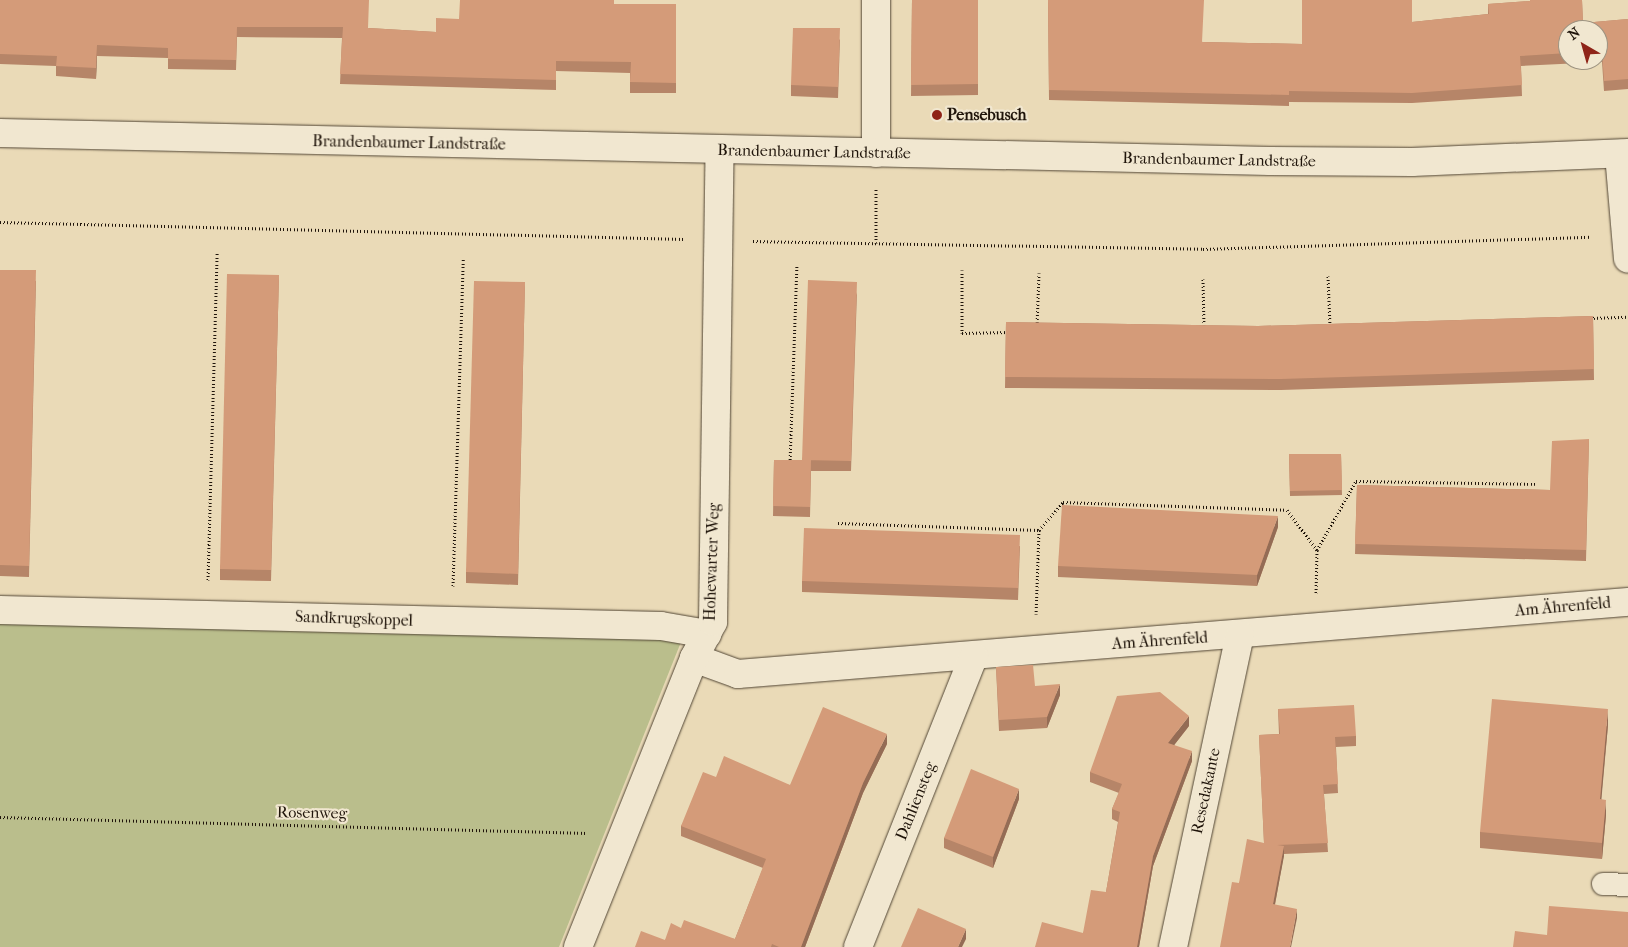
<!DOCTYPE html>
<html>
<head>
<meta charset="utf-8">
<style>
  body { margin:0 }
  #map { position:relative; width:1628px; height:947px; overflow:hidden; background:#eadab7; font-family:"IM FELL French Canon",serif }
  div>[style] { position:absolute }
  .green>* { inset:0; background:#babe8c }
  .path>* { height:3px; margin-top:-1.5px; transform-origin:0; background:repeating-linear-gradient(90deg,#1f140a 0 1px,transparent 0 3.5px) }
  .roads { filter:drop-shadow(0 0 1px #524635) drop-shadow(0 0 1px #524635) }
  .service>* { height:22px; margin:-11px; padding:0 11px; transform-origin:11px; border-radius:11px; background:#f1e7d0 }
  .minor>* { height:28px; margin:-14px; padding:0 14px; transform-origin:14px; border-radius:14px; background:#f1e7d0 }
  .secondary>* { height:28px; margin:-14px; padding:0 14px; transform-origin:14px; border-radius:14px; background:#f1e7d0 }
  .wall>* { inset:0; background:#b68568 }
  .shaded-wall>* { inset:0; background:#946c55 }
  .building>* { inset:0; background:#d49b79 }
  .dots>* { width:14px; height:14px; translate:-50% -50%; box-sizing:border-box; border:2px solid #f1e7d0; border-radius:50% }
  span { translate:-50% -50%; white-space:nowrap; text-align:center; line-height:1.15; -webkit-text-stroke:4.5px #f1e7d0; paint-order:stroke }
  .poi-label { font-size:16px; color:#1f140a; font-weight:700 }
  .left { translate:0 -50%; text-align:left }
  .street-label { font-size:16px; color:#1f140a }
  .north { position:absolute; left:1558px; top:20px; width:50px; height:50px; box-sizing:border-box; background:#f1e7d0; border:1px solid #9d9381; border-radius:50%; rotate:322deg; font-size:14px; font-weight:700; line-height:20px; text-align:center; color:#1f140a }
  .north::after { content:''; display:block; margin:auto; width:18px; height:22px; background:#8f2418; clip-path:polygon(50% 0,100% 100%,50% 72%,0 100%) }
</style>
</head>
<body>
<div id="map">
  <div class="green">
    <div style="clip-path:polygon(0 622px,654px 637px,681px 642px,559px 947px,0 947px)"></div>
  </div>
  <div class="path">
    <div style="left:0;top:222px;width:684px;rotate:1.42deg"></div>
    <div style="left:753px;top:241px;width:450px;rotate:1deg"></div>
    <div style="left:1203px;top:249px;width:388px;rotate:-1.8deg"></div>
    <div style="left:876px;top:243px;width:55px;rotate:-90deg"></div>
    <div style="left:962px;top:270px;width:63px;rotate:90deg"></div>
    <div style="left:962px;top:333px;width:47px;rotate:-1.2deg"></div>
    <div style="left:1328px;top:276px;width:49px;rotate:87.7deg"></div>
    <div style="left:1203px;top:279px;width:48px;rotate:88.8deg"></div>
    <div style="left:1590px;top:318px;width:38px;rotate:-2deg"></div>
    <div style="left:1037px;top:326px;width:53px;rotate:-87.8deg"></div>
    <div style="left:790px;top:463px;width:197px;rotate:-88deg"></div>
    <div style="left:838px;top:523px;width:201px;rotate:2deg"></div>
    <div style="left:1039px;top:530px;width:84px;rotate:92deg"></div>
    <div style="left:1039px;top:530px;width:37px;rotate:-49deg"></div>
    <div style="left:1063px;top:502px;width:224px;rotate:2deg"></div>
    <div style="left:1287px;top:510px;width:50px;rotate:53.1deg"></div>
    <div style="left:1317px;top:550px;width:43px;rotate:91.3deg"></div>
    <div style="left:1317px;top:550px;width:79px;rotate:-60.5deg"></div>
    <div style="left:1356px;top:481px;width:182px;rotate:0.9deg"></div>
    <div style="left:208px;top:580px;width:327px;rotate:-88.4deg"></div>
    <div style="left:453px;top:586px;width:327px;rotate:-88.2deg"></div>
    <div style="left:0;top:817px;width:587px;rotate:1.56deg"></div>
  </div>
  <div class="roads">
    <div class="service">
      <div style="left:1603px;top:884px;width:25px;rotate:2deg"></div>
    </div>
    <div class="minor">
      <div style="left:876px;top:0;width:153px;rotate:90deg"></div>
      <div style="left:1619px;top:154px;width:105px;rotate:85.1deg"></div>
      <div style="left:0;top:610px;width:661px;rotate:1.39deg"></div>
      <div style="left:661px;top:626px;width:47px;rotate:9.9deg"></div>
      <div style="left:694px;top:658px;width:47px;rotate:20deg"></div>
      <div style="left:738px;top:674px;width:893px;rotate:-4.63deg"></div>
      <div style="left:578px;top:947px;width:311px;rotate:-68.1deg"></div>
      <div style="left:694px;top:658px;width:41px;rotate:-62.2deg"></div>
      <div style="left:713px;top:622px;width:472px;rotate:-89.2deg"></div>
      <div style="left:858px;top:947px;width:313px;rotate:-68.3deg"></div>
      <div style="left:1173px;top:947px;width:319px;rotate:-77.9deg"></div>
    </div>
    <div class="secondary">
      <div style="left:0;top:133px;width:1270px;rotate:1.26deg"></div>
      <div style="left:1270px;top:161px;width:142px;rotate:0.4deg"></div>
      <div style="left:1412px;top:162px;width:216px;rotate:-2.4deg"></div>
    </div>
  </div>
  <div class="wall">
    <div style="clip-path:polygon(0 0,369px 28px,436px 32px,459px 19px,614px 4px,676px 4px,676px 93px,630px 93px,630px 73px,556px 71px,556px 90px,340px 84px,342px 38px,237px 37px,236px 70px,168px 69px,168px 58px,97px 56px,96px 79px,56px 76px,56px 66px,0 64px)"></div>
    <div style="clip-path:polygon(912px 0,978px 0,978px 95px,911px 96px)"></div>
    <div style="clip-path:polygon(evenodd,1048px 0,1203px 42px,1302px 44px,1412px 22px,1488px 14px,1488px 4px,1530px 1px,1530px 0,1582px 0,1583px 23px,1628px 19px,1628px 89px,1604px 91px,1602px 62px,1521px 66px,1522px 96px,1412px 103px,1289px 102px,1289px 106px,1049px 100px,1048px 0,1568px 30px,1598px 30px,1598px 60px,1568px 60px,1568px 30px)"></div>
    <div style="clip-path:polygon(840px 39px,838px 98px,791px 96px,791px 85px)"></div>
    <div style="clip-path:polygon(0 270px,36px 281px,29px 577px,0 576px)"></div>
    <div style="clip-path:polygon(279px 275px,271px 581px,220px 580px,220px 569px)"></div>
    <div style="clip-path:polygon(525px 282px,518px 585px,466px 583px,466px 572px)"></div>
    <div style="clip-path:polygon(857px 292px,851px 471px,811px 471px,810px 517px,773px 516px,774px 460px,802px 460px)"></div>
    <div style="clip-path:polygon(1593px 316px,1594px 380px,1281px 390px,1005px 388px,1006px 322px,1258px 326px)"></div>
    <div style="clip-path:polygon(1589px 439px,1586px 561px,1355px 554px,1357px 485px,1550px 490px)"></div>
    <div style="clip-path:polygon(1289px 454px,1341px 454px,1342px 495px,1290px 496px)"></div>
    <div style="clip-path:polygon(1278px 527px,1257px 586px,1058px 577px,1058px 566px)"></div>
    <div style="clip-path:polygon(1020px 546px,1018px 600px,802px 592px,802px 581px)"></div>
    <div style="clip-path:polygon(996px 667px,1035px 686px,1060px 695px,1047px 728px,999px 731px)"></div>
    <div style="clip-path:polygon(1278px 709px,1356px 736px,1356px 746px,1336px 747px,1338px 793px,1324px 794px,1328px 852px,1284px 854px,1275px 905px,1297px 918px,1239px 883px,1264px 843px,1259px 735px,1279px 734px)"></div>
    <div style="clip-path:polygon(1608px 725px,1601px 799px,1606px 815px,1602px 859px,1480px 848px,1480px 832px)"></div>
    <div style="clip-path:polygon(1189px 726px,1174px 745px,1192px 761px,1153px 866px,1139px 947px,1035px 947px,1083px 933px,1106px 892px,1118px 822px,1112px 819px,1112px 809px,1119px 793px,1090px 782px,1090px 772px)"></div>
    <div style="clip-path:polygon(887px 744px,863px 793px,805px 947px,635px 947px,665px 940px,681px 928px,735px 939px,763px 868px,681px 836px,681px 826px,716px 777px,790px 785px)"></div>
    <div style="clip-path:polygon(1019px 799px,993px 868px,944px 848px,944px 838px)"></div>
  </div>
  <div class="shaded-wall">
    <div style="clip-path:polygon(97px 45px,97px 56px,96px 79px,96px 68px)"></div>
    <div style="clip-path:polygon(1278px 516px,1278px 527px,1257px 586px,1257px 575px)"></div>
    <div style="clip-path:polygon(1060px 684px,1060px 695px,1047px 728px,1047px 717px)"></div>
    <div style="clip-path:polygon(1608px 709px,1608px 725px,1600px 815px,1600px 799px)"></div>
    <div style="clip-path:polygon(1189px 716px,1189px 726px,1168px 753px,1168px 743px)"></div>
    <div style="clip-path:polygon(887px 734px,887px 744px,863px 793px,805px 947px,801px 947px,863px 783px)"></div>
    <div style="clip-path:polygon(1192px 751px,1192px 761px,1153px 866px,1139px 947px,1137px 947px,1153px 856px)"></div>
    <div style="clip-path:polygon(1019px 789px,1019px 799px,993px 868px,993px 857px)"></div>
    <div style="clip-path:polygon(1606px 800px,1606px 815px,1602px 859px,1602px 843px)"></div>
    <div style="clip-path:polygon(1284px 846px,1284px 856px,1273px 914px,1273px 904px)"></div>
    <div style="clip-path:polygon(1297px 909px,1297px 918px,1291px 947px,1290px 947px)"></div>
    <div style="clip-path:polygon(966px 929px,966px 939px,962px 947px,958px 947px)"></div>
  </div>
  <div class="building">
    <div style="clip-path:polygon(0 0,369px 0,368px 28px,436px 32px,436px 18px,459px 19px,460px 0,614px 0,614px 4px,676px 4px,676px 83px,630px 82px,631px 62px,556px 61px,556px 80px,340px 74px,343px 27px,237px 27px,236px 60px,168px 59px,168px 48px,97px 45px,96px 68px,56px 66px,57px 56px,0 54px)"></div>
    <div style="clip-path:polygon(912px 0,978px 0,978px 84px,911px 85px)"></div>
    <div style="clip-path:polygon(1048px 0,1204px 0,1202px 42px,1302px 44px,1302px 0,1412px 0,1412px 22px,1489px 14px,1488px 4px,1530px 1px,1530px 0,1582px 0,1583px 23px,1628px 19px,1628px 79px,1604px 81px,1602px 51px,1598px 52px,1598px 30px,1568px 30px,1568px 53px,1520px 56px,1522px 85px,1412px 93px,1289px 91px,1289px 95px,1049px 90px)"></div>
    <div style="clip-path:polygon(793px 28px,840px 28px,838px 87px,791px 85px)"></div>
    <div style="clip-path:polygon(0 270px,36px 270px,29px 566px,0 565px)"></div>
    <div style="clip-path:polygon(227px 274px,279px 275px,271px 570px,220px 569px)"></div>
    <div style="clip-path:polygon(808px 280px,857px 282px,851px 461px,803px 460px,811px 460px,810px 507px,773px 506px,774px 460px,802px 460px)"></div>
    <div style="clip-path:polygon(474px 281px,525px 282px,518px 574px,466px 572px)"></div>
    <div style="clip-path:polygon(1593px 316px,1594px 369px,1281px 379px,1005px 377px,1006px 322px,1258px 326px)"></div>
    <div style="clip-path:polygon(1589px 439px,1586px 550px,1355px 544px,1357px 485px,1550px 490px,1552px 441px)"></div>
    <div style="clip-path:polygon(1289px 454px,1341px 454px,1342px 490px,1290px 491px)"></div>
    <div style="clip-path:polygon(1062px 505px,1278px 516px,1257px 575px,1058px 566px)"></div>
    <div style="clip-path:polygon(804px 528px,1020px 535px,1018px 588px,802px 581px)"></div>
    <div style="clip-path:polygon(1033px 665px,1035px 686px,1060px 684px,1047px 717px,999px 720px,996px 667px)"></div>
    <div style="clip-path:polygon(1160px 692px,1189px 716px,1168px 743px,1192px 751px,1153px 856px,1137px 947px,1035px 947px,1042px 922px,1083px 933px,1091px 890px,1106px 892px,1120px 812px,1112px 809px,1122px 784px,1090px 772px,1117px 696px)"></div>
    <div style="clip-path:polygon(1492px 699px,1608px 709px,1600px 799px,1606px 800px,1602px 843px,1480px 832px)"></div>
    <div style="clip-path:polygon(1354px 705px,1356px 736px,1335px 737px,1338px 784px,1323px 785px,1328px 843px,1277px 845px,1284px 846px,1273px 904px,1297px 909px,1290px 947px,1220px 947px,1232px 882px,1239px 883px,1247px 839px,1264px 843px,1259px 735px,1280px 734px,1278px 709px)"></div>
    <div style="clip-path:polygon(823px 707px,887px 734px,863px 783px,801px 947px,779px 947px,772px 944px,771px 947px,635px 947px,641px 931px,665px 940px,671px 923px,681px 928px,684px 920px,735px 939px,766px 859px,681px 826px,703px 772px,716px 777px,724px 756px,790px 785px)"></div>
    <div style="clip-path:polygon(971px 769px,1019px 789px,993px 857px,944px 838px)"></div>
    <div style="clip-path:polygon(1549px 906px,1628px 912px,1628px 947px,1513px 947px,1515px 931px,1547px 935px)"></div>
    <div style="clip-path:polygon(918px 908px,966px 929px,958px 947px,901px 947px)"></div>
  </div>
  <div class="dots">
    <div style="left:937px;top:115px;background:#8f2418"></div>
  </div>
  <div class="poi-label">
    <span class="left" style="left:947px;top:115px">Pensebusch</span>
  </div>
  <div class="street-label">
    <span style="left:409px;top:143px;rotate:1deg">Brandenbaumer Landstraße</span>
    <span style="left:814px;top:152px;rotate:1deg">Brandenbaumer Landstraße</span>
    <span style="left:1219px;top:160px;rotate:1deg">Brandenbaumer Landstraße</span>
    <span style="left:712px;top:562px;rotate:-88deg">Hohewarter Weg</span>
    <span style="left:1563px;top:607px;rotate:-5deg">Am Ährenfeld</span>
    <span style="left:354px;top:619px;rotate:2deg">Sandkrugskoppel</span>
    <span style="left:1160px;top:641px;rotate:-4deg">Am Ährenfeld</span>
    <span style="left:1206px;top:791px;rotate:-78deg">Resedakante</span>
    <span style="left:916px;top:801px;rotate:-68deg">Dahliensteg</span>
    <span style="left:312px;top:813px;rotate:1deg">Rosenweg</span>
  </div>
  <div class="north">N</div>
</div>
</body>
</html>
